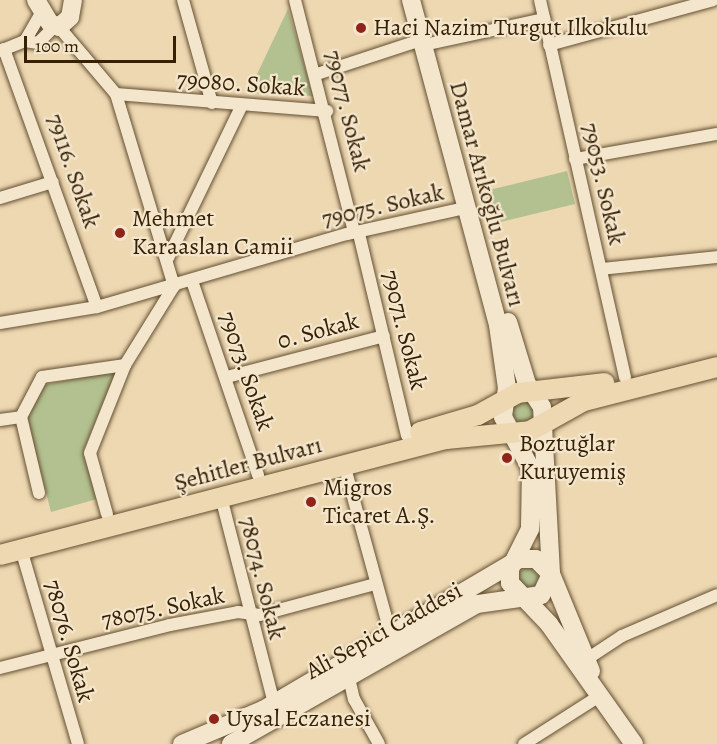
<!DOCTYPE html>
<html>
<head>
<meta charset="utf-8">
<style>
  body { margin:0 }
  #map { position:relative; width:717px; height:744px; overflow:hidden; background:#edd8b2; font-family:Alegreya,serif }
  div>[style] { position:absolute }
  .green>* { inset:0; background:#b3c090 }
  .round { border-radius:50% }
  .roads { filter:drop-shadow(0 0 2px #644f30) drop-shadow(0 0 2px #644f30) }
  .minor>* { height:12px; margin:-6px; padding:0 6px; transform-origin:6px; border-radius:6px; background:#f3e6cd }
  .secondary>* { height:18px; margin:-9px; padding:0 9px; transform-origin:9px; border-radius:9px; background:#f3e6cd }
  .primary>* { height:20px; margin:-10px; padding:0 10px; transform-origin:10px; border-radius:10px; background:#edd8b2 }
  .dots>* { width:16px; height:16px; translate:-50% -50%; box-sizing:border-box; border:3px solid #f3e6cd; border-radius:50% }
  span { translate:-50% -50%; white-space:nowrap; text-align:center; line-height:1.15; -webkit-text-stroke:4.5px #f3e6cd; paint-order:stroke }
  .poi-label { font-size:24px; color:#372104 }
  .left { translate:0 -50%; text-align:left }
  .street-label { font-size:24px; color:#372104 }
  .scale { position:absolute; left:24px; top:36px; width:152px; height:27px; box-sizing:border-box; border:3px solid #372104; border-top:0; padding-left:8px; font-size:18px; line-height:21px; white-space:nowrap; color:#372104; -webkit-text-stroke:4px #f3e6cd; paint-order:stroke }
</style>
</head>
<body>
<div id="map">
  <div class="green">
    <div style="clip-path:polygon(288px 9px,313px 96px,248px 93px)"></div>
    <div style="clip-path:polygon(567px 171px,575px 204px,493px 224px,485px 191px)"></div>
    <div style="clip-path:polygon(116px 371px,84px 449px,97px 499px,51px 512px,27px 418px,44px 385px)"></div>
    <div class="round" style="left:512px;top:400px;width:22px;height:22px"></div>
    <div style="clip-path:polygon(529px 565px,540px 577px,534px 588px,525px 589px,516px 575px)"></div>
  </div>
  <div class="roads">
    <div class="minor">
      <div style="left:183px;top:0;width:107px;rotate:74.3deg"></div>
      <div style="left:295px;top:0;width:239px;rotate:75.7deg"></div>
      <div style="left:540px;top:0;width:387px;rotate:77.3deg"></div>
      <div style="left:59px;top:27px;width:88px;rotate:49.6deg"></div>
      <div style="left:116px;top:94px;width:201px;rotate:73.2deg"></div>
      <div style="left:25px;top:41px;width:34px;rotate:-60deg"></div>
      <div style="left:433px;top:43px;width:114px;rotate:-12.2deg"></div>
      <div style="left:549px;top:45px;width:170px;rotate:-15.3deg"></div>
      <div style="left:4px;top:49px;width:274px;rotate:70.2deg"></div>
      <div style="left:0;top:51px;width:27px;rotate:-22deg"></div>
      <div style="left:25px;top:41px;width:13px;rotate:9deg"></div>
      <div style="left:38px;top:43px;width:24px;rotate:-45deg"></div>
      <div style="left:317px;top:74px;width:109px;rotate:-18.1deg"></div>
      <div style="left:116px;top:94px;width:212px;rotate:4.6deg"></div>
      <div style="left:575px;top:159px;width:144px;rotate:-10deg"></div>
      <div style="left:0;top:198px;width:55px;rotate:-16.8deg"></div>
      <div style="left:359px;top:234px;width:207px;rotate:76.6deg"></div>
      <div style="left:168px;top:258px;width:170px;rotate:-64.2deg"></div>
      <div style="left:601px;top:269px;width:117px;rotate:-5.9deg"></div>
      <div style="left:192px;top:281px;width:205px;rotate:71.2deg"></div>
      <div style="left:0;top:323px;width:98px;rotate:-9.4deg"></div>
      <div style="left:97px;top:307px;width:260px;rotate:-16.3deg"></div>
      <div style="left:347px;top:234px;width:121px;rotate:-12.4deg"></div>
      <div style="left:227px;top:377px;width:162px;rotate:-14.6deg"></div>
      <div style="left:0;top:420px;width:21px;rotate:-8deg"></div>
      <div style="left:344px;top:464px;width:178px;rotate:74.7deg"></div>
      <div style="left:39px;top:493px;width:78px;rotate:-103.3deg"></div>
      <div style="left:21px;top:417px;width:45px;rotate:-62.3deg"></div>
      <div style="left:42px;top:377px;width:84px;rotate:-8.2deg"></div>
      <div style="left:221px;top:497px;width:214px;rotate:75.6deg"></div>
      <div style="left:107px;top:514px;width:63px;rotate:-105.6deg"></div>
      <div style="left:90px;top:453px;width:95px;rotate:-68.3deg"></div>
      <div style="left:125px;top:365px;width:93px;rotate:-58.2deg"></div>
      <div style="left:21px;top:549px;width:203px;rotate:73.7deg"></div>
      <div style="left:581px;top:663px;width:49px;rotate:-33.4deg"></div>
      <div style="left:622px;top:636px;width:103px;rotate:-23.3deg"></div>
      <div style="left:0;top:668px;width:175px;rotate:-14.2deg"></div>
      <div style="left:170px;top:625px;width:69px;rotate:-10.8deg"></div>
      <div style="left:238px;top:612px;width:22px;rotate:8deg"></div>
      <div style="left:260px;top:615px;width:119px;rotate:-15.1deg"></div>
      <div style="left:349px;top:678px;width:22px;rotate:77deg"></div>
      <div style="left:354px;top:699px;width:51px;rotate:60.9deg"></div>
      <div style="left:524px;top:744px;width:91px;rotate:-32.5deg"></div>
    </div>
    <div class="secondary">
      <div style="left:36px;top:0;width:27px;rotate:59deg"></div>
      <div style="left:50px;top:23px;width:10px;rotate:24deg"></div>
      <div style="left:59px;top:27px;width:15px;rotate:-42deg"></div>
      <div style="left:70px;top:17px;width:17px;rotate:-80deg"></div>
      <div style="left:411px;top:0;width:336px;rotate:75deg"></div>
      <div style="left:498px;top:325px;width:64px;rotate:81.9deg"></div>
      <div style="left:507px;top:388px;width:29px;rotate:98deg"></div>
      <div style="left:503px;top:417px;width:59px;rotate:61.7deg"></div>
      <div style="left:531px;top:469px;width:60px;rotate:91deg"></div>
      <div style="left:530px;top:529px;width:45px;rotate:116.6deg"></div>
      <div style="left:510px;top:569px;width:14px;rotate:90deg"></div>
      <div style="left:510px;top:583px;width:57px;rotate:46.4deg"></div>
      <div style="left:549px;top:624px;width:147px;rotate:54.7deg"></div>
      <div style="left:508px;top:322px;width:65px;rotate:73deg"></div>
      <div style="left:527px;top:384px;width:27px;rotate:57deg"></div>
      <div style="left:542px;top:407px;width:167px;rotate:86.9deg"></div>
      <div style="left:551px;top:574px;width:105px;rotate:67.6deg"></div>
      <div style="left:182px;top:744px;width:88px;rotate:-22.8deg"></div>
      <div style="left:263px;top:710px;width:297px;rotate:-30.5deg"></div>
      <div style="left:519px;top:559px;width:17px"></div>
      <div style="left:536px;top:559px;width:21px;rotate:45deg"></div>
      <div style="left:551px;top:574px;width:23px;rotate:115deg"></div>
      <div style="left:541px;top:595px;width:65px;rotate:172deg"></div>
      <div style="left:477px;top:604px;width:283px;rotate:150.4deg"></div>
    </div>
    <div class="primary">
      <div style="left:420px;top:432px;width:60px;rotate:-16.3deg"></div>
      <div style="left:478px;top:415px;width:46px;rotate:-28.8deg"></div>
      <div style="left:518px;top:393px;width:87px;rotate:-6.6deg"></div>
      <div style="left:0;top:555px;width:461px;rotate:-14.6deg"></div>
      <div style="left:446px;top:439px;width:84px;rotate:-5.4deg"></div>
      <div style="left:530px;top:431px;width:62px;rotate:-29.1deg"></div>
      <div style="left:584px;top:401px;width:137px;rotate:-14.3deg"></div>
    </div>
  </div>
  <div class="dots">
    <div style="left:361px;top:28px;background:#8f2418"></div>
    <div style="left:120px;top:233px;background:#8f2418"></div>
    <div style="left:507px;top:458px;background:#8f2418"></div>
    <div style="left:311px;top:502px;background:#8f2418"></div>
    <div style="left:214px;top:719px;background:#8f2418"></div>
  </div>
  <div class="poi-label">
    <span class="left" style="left:373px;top:28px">Haci Nazim Turgut Ilkokulu</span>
    <span class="left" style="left:132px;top:233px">Mehmet<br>Karaaslan Camii</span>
    <span class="left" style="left:519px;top:458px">Boztuğlar<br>Kuruyemiş</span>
    <span class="left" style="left:323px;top:502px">Migros<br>Ticaret A.Ş.</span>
    <span class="left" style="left:226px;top:719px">Uysal Eczanesi</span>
  </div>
  <div class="street-label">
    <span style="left:241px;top:84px;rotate:4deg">79080. Sokak</span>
    <span style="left:347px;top:111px;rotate:76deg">79077. Sokak</span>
    <span style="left:73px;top:171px;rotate:71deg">79116. Sokak</span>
    <span style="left:603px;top:184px;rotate:77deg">79053. Sokak</span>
    <span style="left:487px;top:194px;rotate:75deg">Damar Arıkoğlu Bulvarı</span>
    <span style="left:383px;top:206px;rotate:-13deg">79075. Sokak</span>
    <span style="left:404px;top:330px;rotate:76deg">79071. Sokak</span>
    <span style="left:318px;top:331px;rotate:-15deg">0. Sokak</span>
    <span style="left:246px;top:371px;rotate:71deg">79073. Sokak</span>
    <span style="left:248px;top:464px;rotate:-15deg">Şehitler Bulvarı</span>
    <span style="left:262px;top:578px;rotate:76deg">78074. Sokak</span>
    <span style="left:163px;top:608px;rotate:-12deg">78075. Sokak</span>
    <span style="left:384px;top:631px;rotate:-29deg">Ali Sepici Caddesi</span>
    <span style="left:69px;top:641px;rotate:74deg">78076. Sokak</span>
  </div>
  <div class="scale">100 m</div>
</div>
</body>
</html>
